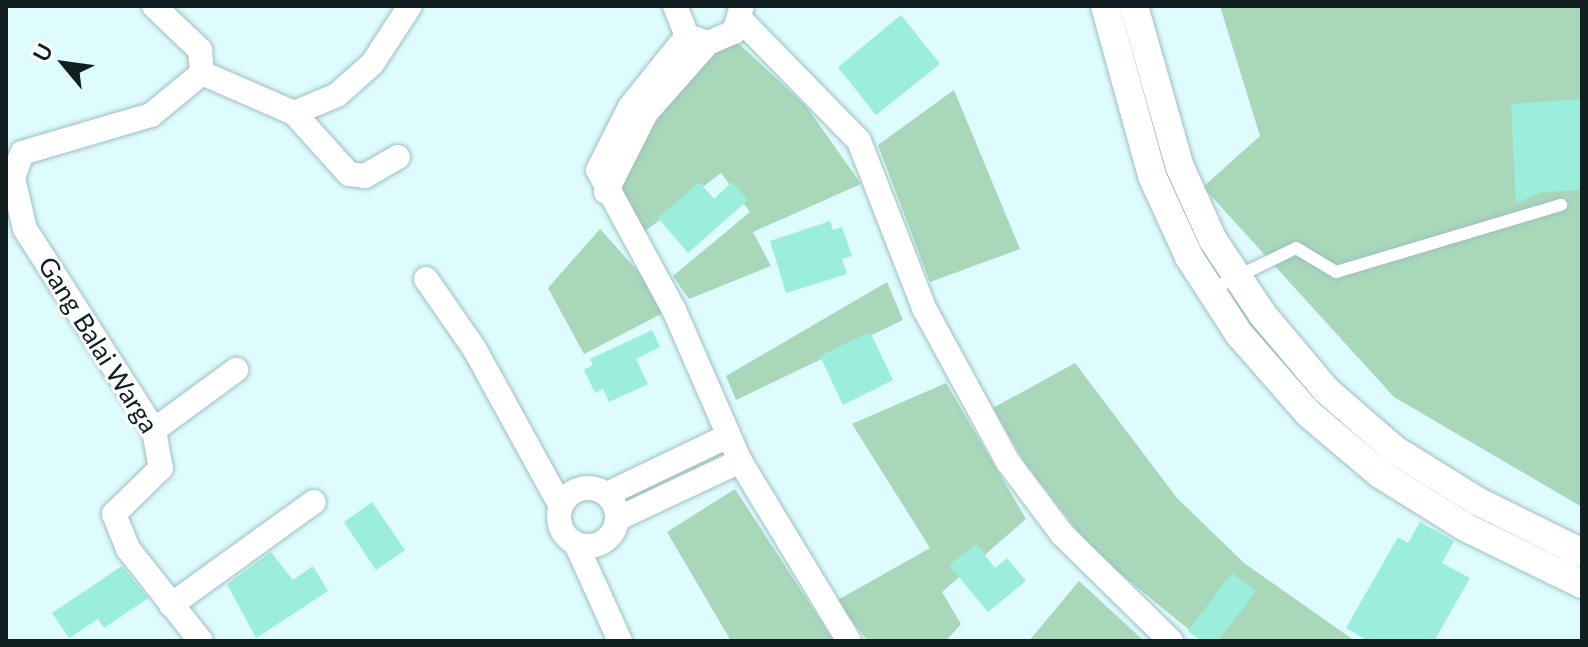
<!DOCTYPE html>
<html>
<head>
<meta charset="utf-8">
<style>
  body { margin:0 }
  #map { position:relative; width:1588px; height:647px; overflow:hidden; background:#defbfd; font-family:Lato,sans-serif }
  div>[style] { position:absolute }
  .green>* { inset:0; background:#a9d7b9 }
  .building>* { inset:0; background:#9beedc }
  .roads { filter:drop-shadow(0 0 2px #9cbfc2) drop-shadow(0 0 2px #9cbfc2) }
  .service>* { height:12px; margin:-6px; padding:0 6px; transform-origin:6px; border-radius:6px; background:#fff }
  .minor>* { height:24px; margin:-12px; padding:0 12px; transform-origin:12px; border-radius:12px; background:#fff }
  .minor>.ring { margin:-12px; padding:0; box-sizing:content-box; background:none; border:24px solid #fff; border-radius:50% }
  .tertiary>* { height:28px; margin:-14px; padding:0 14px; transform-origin:14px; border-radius:14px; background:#fff }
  span { translate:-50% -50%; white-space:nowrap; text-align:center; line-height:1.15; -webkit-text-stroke:6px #fff; paint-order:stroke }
  .street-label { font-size:26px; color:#121f20 }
  .frame { position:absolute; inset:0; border:8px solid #121f20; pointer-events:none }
  .north { position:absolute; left:24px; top:24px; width:80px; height:80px; -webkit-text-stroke:6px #fff; paint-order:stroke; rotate:299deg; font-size:22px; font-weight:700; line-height:32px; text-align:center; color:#121f20 }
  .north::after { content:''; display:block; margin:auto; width:28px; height:36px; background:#121f20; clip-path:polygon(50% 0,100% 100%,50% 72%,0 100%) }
</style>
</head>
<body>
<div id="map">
  <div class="green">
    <div style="clip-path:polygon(1220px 6px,1582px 6px,1582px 507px,1394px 397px,1203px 187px,1260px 136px)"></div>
    <div style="clip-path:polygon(737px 42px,806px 106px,861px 184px,753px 232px,771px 266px,689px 299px,673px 276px,750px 212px,721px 173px,644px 232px,619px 193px,656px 115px,708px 52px)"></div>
    <div style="clip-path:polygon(954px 90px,1020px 249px,930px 282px,878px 145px)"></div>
    <div style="clip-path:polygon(600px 229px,646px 280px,665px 312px,584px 354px,548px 288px)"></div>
    <div style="clip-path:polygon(887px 282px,903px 320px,736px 400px,726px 376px)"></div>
    <div style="clip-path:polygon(1075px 363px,1177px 498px,1244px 563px,1355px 641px,1203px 641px,1095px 553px,1025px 463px,993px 408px)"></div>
    <div style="clip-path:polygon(946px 383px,1026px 519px,942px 592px,961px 624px,946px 641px,868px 641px,836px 601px,930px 548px,852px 424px)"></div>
    <div style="clip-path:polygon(735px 489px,834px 641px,731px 641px,667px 532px)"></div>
    <div style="clip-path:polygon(1079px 581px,1144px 641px,1029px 641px)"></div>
  </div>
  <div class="building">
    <div style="clip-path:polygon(901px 15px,940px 64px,876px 115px,838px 67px)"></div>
    <div style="clip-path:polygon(1582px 99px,1582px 190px,1542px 192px,1516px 203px,1511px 104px)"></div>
    <div style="clip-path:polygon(699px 182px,714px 199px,732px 182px,748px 200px,688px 253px,658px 218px)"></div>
    <div style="clip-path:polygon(830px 221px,833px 230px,842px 227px,852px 256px,842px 259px,847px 274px,786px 293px,770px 241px)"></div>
    <div style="clip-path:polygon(652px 330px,660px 347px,636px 359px,648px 384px,609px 402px,603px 389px,595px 393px,584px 370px,593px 365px,590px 359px)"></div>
    <div style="clip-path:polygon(870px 332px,893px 380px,843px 405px,820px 356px)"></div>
    <div style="clip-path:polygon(372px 502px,405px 550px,376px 570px,344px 522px)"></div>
    <div style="clip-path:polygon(1420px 522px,1454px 541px,1442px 563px,1470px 578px,1434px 641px,1368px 641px,1346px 628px,1398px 537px,1408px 543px)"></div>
    <div style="clip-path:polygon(976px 544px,995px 568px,1007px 558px,1026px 581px,988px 612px,949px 565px)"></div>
    <div style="clip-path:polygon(271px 552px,293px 580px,313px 566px,328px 591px,256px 638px,227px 584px)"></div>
    <div style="clip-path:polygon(122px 566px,148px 598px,104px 628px,98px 619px,69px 638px,52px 613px)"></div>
    <div style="clip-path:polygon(1232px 573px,1256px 591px,1218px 641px,1201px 641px,1188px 631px)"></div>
  </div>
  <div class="roads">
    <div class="service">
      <div style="left:1210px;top:290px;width:96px;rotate:-26deg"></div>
      <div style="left:1296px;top:248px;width:47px;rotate:31deg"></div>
      <div style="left:1336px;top:272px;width:235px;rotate:-16.6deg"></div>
    </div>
    <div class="minor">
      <div style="left:154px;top:6px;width:64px;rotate:43.7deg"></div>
      <div style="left:200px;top:50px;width:23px;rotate:85deg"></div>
      <div style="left:202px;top:73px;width:66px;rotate:140.5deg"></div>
      <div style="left:151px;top:115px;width:134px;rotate:163.6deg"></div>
      <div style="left:22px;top:153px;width:27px;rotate:110deg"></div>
      <div style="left:13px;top:178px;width:52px;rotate:76.8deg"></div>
      <div style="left:25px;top:229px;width:239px;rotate:57.3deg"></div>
      <div style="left:154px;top:430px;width:39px;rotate:80deg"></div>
      <div style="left:161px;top:468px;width:66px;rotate:135.6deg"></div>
      <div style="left:114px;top:514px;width:38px;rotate:68deg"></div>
      <div style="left:128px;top:549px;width:117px;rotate:51.6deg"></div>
      <div style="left:675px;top:6px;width:32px;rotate:68deg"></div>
      <div style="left:687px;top:36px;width:22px;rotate:18deg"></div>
      <div style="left:708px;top:43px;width:28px;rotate:-23deg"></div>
      <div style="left:734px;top:32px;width:27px;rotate:-73deg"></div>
      <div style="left:741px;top:20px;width:169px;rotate:45.7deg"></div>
      <div style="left:859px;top:141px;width:179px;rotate:68.7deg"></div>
      <div style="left:924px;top:308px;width:175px;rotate:61.4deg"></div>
      <div style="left:1008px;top:462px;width:90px;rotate:53.1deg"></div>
      <div style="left:1062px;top:534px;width:153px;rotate:44.5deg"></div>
      <div style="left:687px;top:36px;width:91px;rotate:128.8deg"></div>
      <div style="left:630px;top:107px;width:71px;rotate:116.9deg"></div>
      <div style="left:598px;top:170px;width:159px;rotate:61.5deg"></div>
      <div style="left:674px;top:310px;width:165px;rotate:66.4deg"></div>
      <div style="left:740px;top:461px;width:210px;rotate:58.8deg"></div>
      <div style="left:202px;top:73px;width:100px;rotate:23.5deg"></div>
      <div style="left:294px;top:113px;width:47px;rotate:-22.7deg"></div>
      <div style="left:337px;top:95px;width:47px;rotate:-41.5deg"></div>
      <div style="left:372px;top:64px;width:69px;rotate:-56.8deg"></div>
      <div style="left:294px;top:113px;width:82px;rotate:48deg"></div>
      <div style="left:349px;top:174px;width:16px;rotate:7deg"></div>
      <div style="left:365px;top:176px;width:38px;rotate:-30deg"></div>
      <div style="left:606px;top:192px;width:89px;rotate:-63.1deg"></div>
      <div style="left:646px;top:113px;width:94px;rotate:-48.5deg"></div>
      <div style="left:426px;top:279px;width:84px;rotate:55.2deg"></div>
      <div style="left:474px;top:348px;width:180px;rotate:61.2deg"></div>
      <div style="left:154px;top:430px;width:102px;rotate:-36.2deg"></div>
      <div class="ring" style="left:559px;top:488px;width:34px;height:34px"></div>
      <div style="left:607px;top:494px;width:134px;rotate:-25.6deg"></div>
      <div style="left:617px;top:519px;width:136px;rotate:-25.2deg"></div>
      <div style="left:576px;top:544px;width:107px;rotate:65.6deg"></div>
      <div style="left:171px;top:605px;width:176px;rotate:-35.8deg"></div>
    </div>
    <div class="tertiary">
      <div style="left:1105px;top:6px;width:176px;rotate:74.5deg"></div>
      <div style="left:1152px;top:176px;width:89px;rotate:65.4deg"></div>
      <div style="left:1189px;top:257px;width:92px;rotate:57deg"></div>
      <div style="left:1239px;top:334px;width:105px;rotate:48.9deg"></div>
      <div style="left:1308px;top:413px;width:94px;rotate:40.3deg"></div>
      <div style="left:1380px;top:474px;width:100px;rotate:31.9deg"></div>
      <div style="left:1465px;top:527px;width:130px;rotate:26deg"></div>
      <div style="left:1134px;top:6px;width:167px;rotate:74.1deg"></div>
      <div style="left:1180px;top:167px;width:80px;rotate:65.7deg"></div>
      <div style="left:1213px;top:240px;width:90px;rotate:56.3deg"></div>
      <div style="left:1263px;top:315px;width:98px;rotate:50deg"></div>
      <div style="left:1326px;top:390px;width:91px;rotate:41deg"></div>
      <div style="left:1395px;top:450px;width:97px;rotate:31.9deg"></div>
      <div style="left:1477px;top:501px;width:117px;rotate:26.3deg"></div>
    </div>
  </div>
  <div class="street-label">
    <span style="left:98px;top:345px;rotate:58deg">Gang Balai Warga</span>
  </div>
  <div class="frame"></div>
  <div class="north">U</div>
</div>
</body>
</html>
